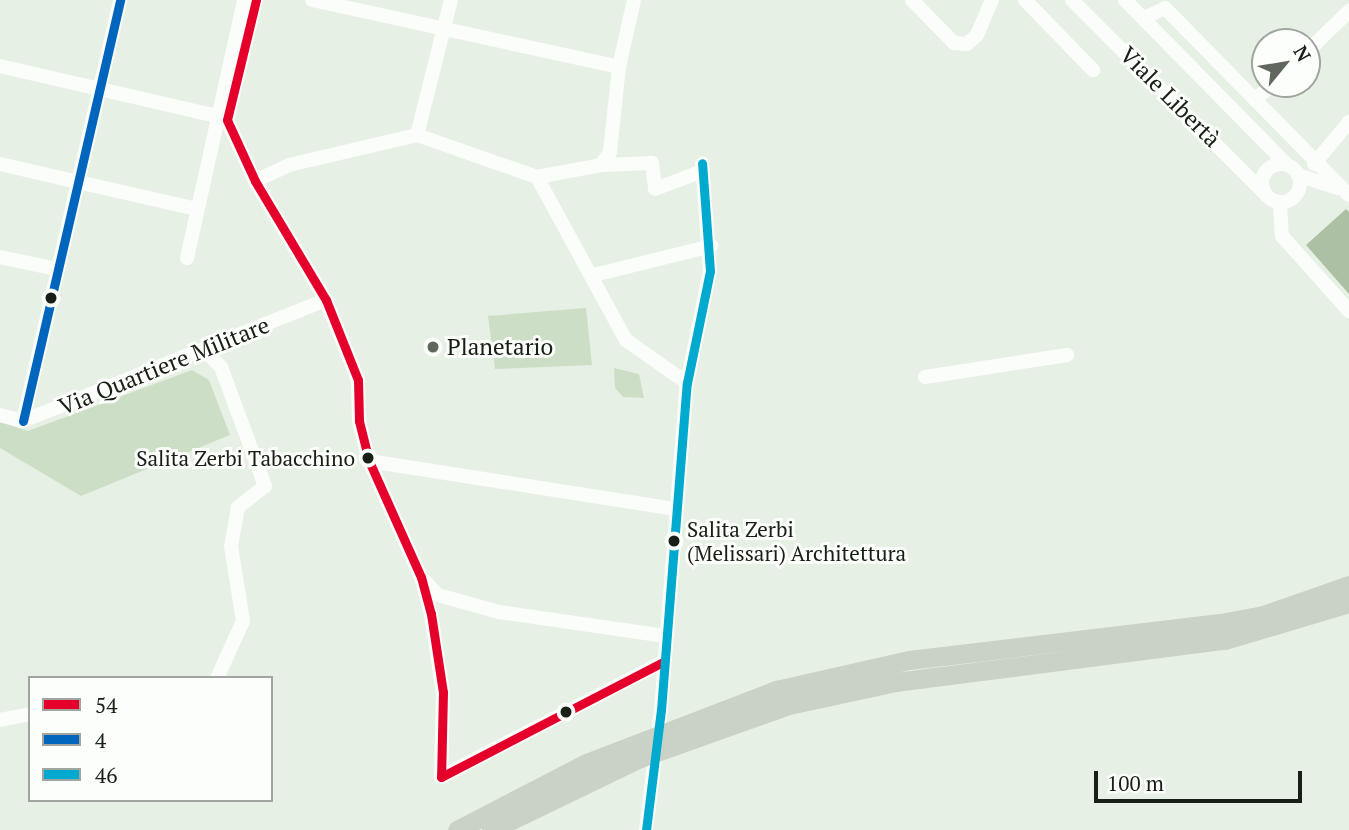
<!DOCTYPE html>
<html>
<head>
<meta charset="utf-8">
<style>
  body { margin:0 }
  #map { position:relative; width:1349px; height:830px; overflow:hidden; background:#e7f0e4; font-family:"PT Serif",serif }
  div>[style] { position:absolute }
  .green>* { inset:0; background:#cddec6 }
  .water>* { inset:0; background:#acc1a4 }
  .minor>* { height:14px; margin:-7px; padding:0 7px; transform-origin:7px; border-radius:7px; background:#fbfdfb }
  .minor>.ring { margin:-7px; padding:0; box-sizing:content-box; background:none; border:14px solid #fbfdfb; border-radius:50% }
  .highway>* { height:19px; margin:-9.5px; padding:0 9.5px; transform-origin:9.5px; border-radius:9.5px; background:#cad2c6 }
  .bus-1>* { height:9px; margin:-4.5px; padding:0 4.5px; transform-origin:4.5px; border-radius:4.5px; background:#e4002b }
  .bus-2>* { height:9px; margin:-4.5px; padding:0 4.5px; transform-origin:4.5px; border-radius:4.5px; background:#0065bd }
  .bus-3>* { height:9px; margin:-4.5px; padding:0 4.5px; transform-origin:4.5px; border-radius:4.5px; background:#00a9ce }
  .dots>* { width:19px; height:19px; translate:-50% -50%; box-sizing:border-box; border:4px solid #fbfefa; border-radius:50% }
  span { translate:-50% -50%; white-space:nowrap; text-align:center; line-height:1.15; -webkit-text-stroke:6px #fbfefa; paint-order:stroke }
  .bus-label { font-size:21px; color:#181f16 }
  .right { translate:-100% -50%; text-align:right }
  .left { translate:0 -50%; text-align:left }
  .street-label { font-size:23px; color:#181f16 }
  .poi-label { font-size:23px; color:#181f16 }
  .legend { position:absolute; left:28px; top:676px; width:245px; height:126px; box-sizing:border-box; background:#fbfefa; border:2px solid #a0a59f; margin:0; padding:9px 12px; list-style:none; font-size:21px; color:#181f16 }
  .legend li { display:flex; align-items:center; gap:14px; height:35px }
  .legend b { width:35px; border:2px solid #a0a59f }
  .north { position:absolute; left:1251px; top:28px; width:70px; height:70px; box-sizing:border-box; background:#fbfefa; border:2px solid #a0a59f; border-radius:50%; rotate:60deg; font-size:19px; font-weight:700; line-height:28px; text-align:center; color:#181f16 }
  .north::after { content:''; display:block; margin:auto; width:24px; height:32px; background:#60685e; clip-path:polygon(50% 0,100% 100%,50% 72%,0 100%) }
  .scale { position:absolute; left:1094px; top:771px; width:208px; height:32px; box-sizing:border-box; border:4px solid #181f16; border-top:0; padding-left:9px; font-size:21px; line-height:24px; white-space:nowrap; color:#181f16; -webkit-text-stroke:5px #fbfefa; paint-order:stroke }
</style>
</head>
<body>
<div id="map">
  <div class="green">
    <div style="clip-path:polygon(586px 308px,592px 365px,495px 369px,488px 316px)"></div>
    <div style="clip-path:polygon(614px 368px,639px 374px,644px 398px,623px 397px,615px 388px)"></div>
    <div style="clip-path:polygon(192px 370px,209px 380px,230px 435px,81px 496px,0 448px,0 422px,28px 431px)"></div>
  </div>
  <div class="water">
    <div style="clip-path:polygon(1346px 209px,1349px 212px,1349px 294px,1306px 245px)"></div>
  </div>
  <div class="minor">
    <div style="left:256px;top:0;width:123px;rotate:103.6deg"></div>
    <div style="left:227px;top:120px;width:67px;rotate:65.3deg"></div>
    <div style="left:255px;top:181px;width:139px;rotate:59.2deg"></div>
    <div style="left:326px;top:300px;width:86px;rotate:68.2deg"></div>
    <div style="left:358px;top:380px;width:41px;rotate:88.6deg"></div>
    <div style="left:359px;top:421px;width:41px;rotate:76deg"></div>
    <div style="left:369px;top:461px;width:127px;rotate:65.9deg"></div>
    <div style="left:421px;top:577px;width:38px;rotate:75deg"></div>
    <div style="left:431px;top:614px;width:79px;rotate:81.3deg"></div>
    <div style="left:443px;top:692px;width:85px;rotate:91.3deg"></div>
    <div style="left:441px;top:777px;width:248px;rotate:-27.4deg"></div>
    <div style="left:312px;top:0;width:314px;rotate:12.3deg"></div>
    <div style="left:912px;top:0;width:60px;rotate:45.7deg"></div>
    <div style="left:954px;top:43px;width:13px;rotate:4deg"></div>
    <div style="left:967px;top:44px;width:13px;rotate:-42deg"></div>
    <div style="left:977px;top:35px;width:38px;rotate:-67deg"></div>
    <div style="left:1025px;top:0;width:98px;rotate:45.8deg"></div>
    <div style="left:1072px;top:0;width:275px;rotate:45.1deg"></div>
    <div style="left:1125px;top:0;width:231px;rotate:45.5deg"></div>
    <div style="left:1144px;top:18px;width:23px;rotate:-25deg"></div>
    <div style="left:1165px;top:8px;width:262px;rotate:45.5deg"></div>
    <div style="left:1307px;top:52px;width:59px;rotate:-44.3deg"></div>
    <div style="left:0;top:66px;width:223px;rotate:13deg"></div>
    <div style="left:1255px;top:100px;width:24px;rotate:-42deg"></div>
    <div style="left:417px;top:135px;width:139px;rotate:-75.9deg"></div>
    <div style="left:0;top:164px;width:201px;rotate:12.9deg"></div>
    <div style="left:1314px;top:164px;width:55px;rotate:-50.2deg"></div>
    <div class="ring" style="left:1262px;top:164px;width:24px;height:24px"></div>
    <div style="left:601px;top:165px;width:51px;rotate:-2.2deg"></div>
    <div style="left:652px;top:163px;width:26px;rotate:83deg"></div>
    <div style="left:655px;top:189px;width:51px;rotate:-20.6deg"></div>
    <div style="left:1298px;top:175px;width:41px;rotate:18.4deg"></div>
    <div style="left:537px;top:177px;width:186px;rotate:61.4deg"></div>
    <div style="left:626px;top:340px;width:75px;rotate:35.2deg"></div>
    <div style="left:255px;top:181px;width:38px;rotate:-25deg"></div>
    <div style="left:289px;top:165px;width:131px;rotate:-13.2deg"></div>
    <div style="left:417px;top:135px;width:127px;rotate:19.3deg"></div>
    <div style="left:537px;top:177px;width:65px;rotate:-10.6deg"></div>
    <div style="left:601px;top:165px;width:16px;rotate:-55deg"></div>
    <div style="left:610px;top:152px;width:85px;rotate:-84deg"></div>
    <div style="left:619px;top:67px;width:69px;rotate:-77.4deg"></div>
    <div style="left:1280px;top:202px;width:34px;rotate:87deg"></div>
    <div style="left:1282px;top:236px;width:101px;rotate:48.2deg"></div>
    <div style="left:0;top:257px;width:57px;rotate:12.1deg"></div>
    <div style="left:187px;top:258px;width:264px;rotate:-77.5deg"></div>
    <div style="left:594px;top:275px;width:121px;rotate:-13.9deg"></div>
    <div style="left:205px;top:351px;width:23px;rotate:45deg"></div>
    <div style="left:221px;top:367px;width:127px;rotate:69.7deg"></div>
    <div style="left:265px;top:486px;width:34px;rotate:142deg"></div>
    <div style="left:238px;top:507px;width:40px;rotate:100deg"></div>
    <div style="left:231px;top:546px;width:76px;rotate:80.9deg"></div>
    <div style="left:243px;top:621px;width:63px;rotate:114.5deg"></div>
    <div style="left:925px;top:377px;width:144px;rotate:-8.8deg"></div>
    <div style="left:0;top:415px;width:24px;rotate:15deg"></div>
    <div style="left:23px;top:421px;width:326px;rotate:-21.8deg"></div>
    <div style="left:23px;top:421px;width:432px;rotate:-77deg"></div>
    <div style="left:369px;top:461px;width:311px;rotate:8.9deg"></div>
    <div style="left:422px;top:578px;width:23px;rotate:47deg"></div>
    <div style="left:438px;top:595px;width:63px;rotate:15.6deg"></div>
    <div style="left:499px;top:612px;width:168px;rotate:8.2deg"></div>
    <div style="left:0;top:720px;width:31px;rotate:-11deg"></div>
    <div style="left:646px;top:830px;width:121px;rotate:-82.9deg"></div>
    <div style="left:661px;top:710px;width:328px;rotate:-85.5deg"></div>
    <div style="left:687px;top:383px;width:114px;rotate:-78.4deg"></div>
    <div style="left:710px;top:271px;width:108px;rotate:-94.2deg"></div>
  </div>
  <div class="highway">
    <div style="left:457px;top:830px;width:145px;rotate:-27.4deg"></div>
    <div style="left:586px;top:763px;width:204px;rotate:-21deg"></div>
    <div style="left:776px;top:690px;width:136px;rotate:-12.7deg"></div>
    <div style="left:909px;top:660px;width:313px;rotate:-6.8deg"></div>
    <div style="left:1220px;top:623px;width:44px;rotate:-10.5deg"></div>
    <div style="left:1263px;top:615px;width:91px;rotate:-19.2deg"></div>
    <div style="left:491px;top:830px;width:165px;rotate:-25.8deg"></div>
    <div style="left:640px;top:758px;width:158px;rotate:-19.6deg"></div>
    <div style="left:789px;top:705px;width:108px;rotate:-12.2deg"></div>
    <div style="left:895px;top:682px;width:333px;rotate:-7.3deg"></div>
    <div style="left:1225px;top:640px;width:129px;rotate:-16.6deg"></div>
  </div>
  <div class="bus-1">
    <div style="left:256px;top:0;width:123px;rotate:103.6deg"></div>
    <div style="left:227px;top:120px;width:67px;rotate:65.3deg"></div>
    <div style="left:255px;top:181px;width:139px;rotate:59.2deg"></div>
    <div style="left:326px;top:300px;width:86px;rotate:68.2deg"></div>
    <div style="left:358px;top:380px;width:41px;rotate:88.6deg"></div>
    <div style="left:359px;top:421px;width:41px;rotate:76deg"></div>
    <div style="left:369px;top:461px;width:127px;rotate:65.9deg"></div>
    <div style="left:421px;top:577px;width:38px;rotate:75deg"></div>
    <div style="left:431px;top:614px;width:79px;rotate:81.3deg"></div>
    <div style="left:443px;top:692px;width:85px;rotate:91.3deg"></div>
    <div style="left:441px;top:777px;width:248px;rotate:-27.4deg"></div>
  </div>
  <div class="bus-2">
    <div style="left:23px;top:421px;width:432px;rotate:-77deg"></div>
  </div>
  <div class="bus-3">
    <div style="left:646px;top:830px;width:121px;rotate:-82.9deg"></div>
    <div style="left:661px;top:710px;width:328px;rotate:-85.5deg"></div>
    <div style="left:687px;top:383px;width:114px;rotate:-78.4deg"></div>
    <div style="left:710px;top:271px;width:108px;rotate:-94.2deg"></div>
  </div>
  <div class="dots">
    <div style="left:51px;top:298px;background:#181f16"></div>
    <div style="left:433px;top:347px;background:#60685e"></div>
    <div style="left:368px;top:458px;background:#181f16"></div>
    <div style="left:674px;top:541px;background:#181f16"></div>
    <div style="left:566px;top:712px;background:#181f16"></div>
  </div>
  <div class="bus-label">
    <span class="right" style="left:355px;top:458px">Salita Zerbi Tabacchino</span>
    <span class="left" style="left:687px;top:541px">Salita Zerbi<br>(Melissari) Architettura</span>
  </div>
  <div class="street-label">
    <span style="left:1170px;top:97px;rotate:45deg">Viale Libertà</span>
    <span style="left:164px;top:366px;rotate:-22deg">Via Quartiere Militare</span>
  </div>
  <div class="poi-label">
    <span class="left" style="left:447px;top:347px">Planetario</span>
  </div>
  <ul class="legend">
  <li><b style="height:9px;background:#e4002b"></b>54</li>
  <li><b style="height:9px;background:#0065bd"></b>4</li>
  <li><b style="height:9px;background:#00a9ce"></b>46</li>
  </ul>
  <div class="north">N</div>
  <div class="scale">100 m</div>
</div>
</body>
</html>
